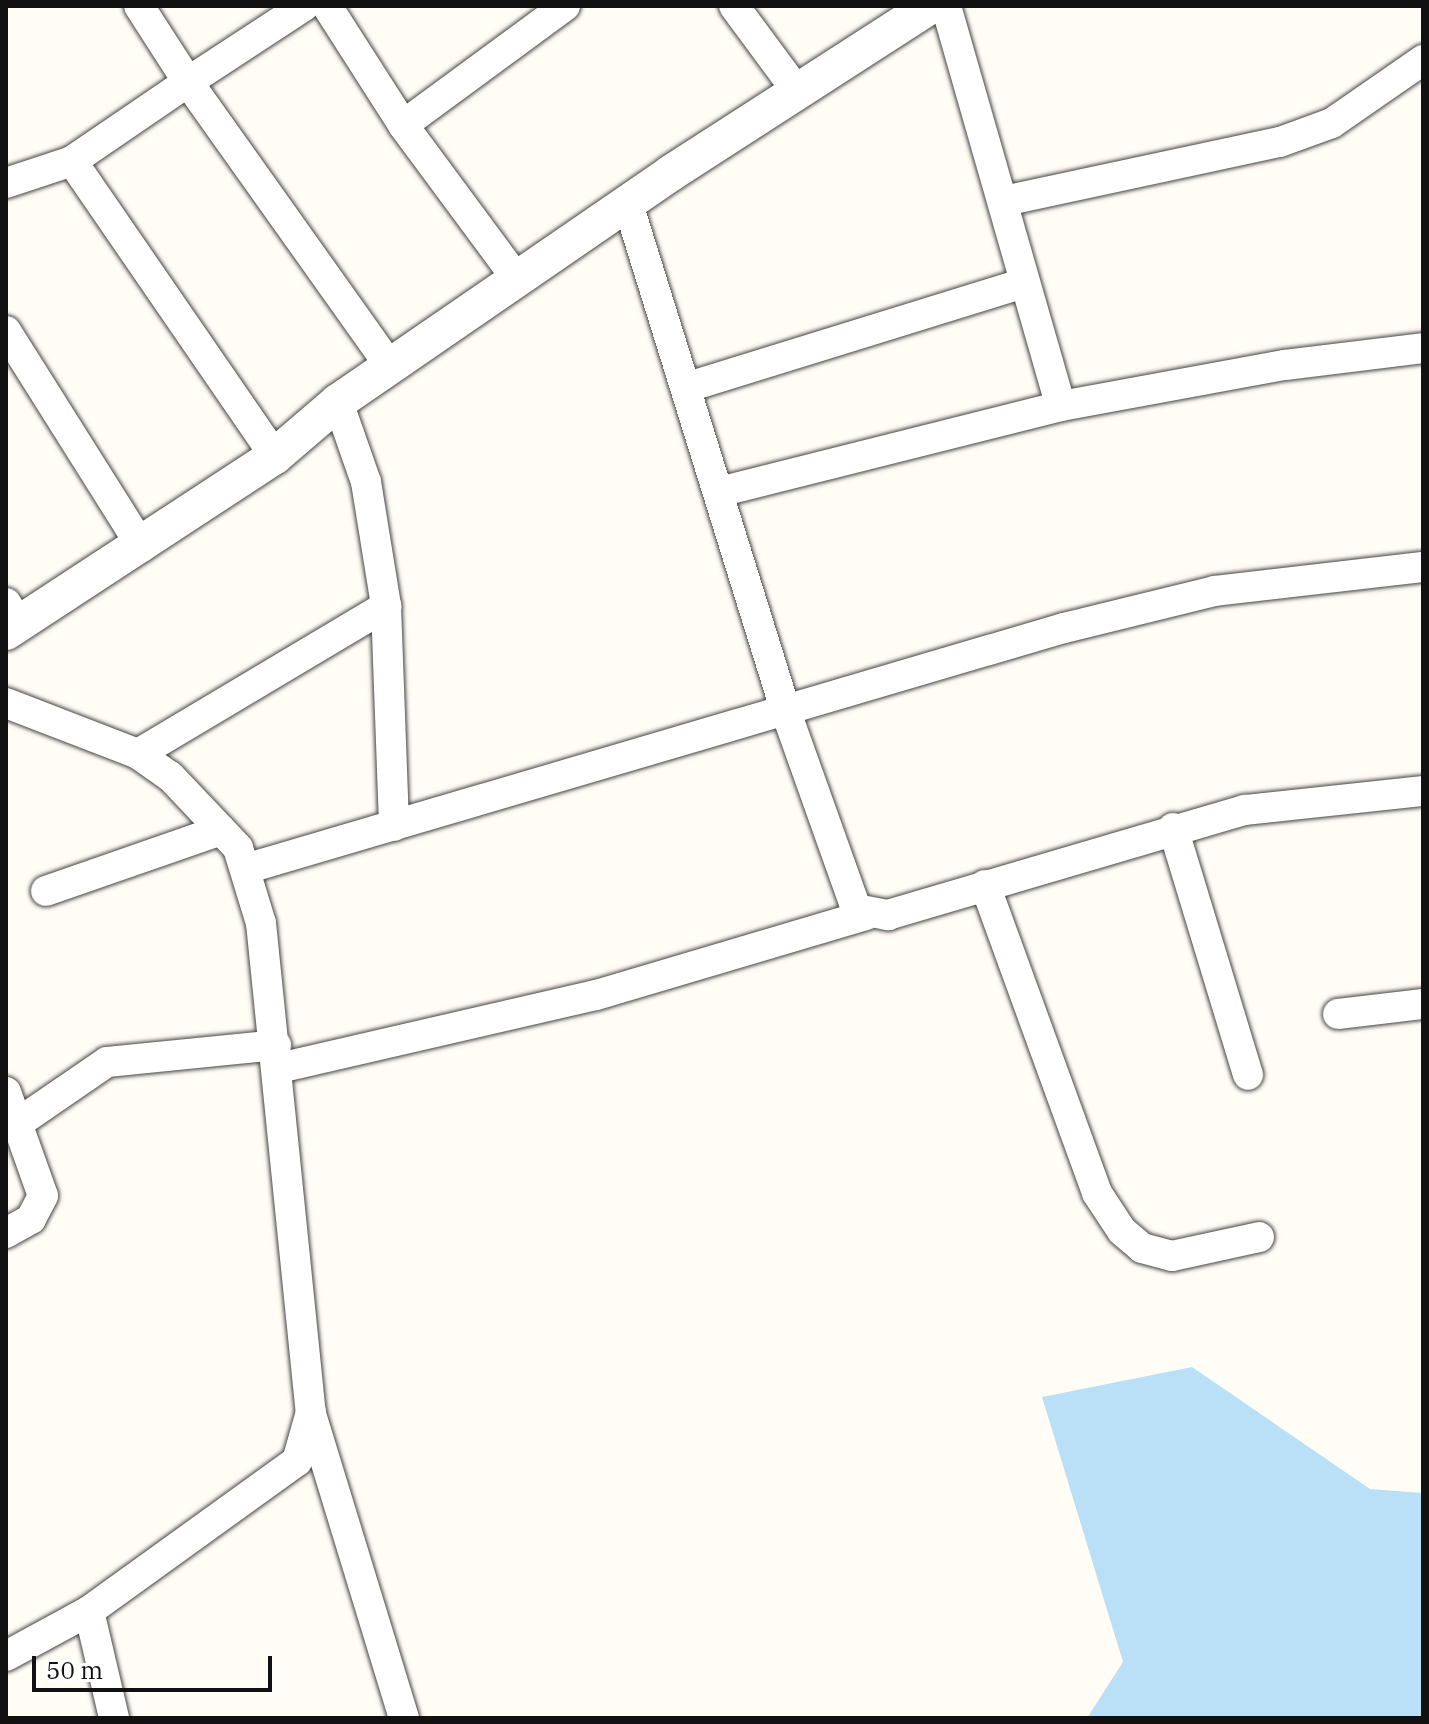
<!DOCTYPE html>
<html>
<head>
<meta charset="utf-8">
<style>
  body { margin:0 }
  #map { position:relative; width:1429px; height:1724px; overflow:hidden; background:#fffdf5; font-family:"IBM Plex Serif",serif }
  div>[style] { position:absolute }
  .water>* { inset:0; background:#b9e0f7 }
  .roads { filter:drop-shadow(0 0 2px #444) drop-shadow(0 0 2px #444) }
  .minor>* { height:30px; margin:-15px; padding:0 15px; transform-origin:15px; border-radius:15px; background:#fff }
  .tertiary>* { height:36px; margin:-18px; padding:0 18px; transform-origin:18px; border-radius:18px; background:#fff }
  span { translate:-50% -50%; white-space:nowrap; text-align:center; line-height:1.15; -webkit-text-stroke:8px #fff; paint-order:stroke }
  .frame { position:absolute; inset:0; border:8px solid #111; pointer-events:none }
  .scale { position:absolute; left:32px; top:1656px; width:240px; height:36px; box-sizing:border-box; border:4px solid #111; border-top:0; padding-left:10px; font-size:24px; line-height:28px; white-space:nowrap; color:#111; -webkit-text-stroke:6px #fff; paint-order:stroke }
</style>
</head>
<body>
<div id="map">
  <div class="water">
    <div style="clip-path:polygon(1192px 1367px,1370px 1489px,1423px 1493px,1423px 1718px,1087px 1718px,1123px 1662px,1042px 1397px)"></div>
  </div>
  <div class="roads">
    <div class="minor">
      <div style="left:304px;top:6px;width:139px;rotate:146.8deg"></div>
      <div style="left:188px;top:82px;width:351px;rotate:54.6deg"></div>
      <div style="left:327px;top:6px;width:141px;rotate:57.4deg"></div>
      <div style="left:403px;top:125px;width:192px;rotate:53.5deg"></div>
      <div style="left:734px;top:6px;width:106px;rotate:53.5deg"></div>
      <div style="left:946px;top:6px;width:416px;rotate:74deg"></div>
      <div style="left:403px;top:125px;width:201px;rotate:-36.3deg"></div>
      <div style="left:72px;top:161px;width:358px;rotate:55.5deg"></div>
      <div style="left:6px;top:183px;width:70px;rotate:-18.4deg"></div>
      <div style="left:72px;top:161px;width:140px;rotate:-34.3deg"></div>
      <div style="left:188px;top:82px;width:90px;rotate:-122.8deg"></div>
      <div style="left:1004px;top:201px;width:282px;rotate:-12.1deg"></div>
      <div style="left:1280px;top:142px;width:55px;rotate:-20.1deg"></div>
      <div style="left:1332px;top:123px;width:111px;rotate:-34.7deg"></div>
      <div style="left:628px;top:204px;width:532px;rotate:72.72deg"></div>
      <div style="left:786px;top:712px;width:209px;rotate:70.4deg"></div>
      <div style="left:856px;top:909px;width:33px;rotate:11deg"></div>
      <div style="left:888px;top:915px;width:372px;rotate:-16.4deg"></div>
      <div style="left:1245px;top:810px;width:179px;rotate:-6.1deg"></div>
      <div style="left:6px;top:331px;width:255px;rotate:57.8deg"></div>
      <div style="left:688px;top:387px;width:351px;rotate:-17.2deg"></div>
      <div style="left:338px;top:402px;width:85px;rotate:70.7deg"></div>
      <div style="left:366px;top:482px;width:126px;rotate:80.8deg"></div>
      <div style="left:719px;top:492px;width:353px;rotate:-14.1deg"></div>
      <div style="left:1061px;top:406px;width:228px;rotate:-10.4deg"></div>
      <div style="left:1285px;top:365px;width:139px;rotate:-7deg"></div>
      <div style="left:6px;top:603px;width:25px;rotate:58deg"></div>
      <div style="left:6px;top:703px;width:142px;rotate:21.1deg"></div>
      <div style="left:138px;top:754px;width:39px;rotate:35deg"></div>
      <div style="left:170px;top:776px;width:99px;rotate:46.6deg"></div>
      <div style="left:238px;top:848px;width:78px;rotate:73deg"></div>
      <div style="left:261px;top:923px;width:492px;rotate:84.2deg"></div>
      <div style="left:311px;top:1412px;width:51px;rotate:105.9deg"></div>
      <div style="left:297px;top:1461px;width:256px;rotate:144.2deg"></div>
      <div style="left:89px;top:1611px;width:94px;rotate:151.5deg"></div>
      <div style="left:138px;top:754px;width:289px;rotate:-30.8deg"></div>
      <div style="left:386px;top:606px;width:220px;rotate:87.9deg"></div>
      <div style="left:1173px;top:828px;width:258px;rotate:73.1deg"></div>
      <div style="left:245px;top:869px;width:854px;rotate:-16.4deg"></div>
      <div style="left:1064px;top:628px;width:155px;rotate:-13.8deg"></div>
      <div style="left:1215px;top:591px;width:209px;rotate:-6.6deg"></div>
      <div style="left:985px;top:885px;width:328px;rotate:70deg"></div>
      <div style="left:1097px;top:1193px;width:45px;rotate:56.7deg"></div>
      <div style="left:1122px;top:1231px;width:26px;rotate:40deg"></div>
      <div style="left:1142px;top:1248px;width:31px;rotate:15deg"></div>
      <div style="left:1172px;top:1256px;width:89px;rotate:-12.3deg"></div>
      <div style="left:46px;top:891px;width:185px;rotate:-19.2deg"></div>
      <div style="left:1338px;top:1014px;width:86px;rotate:-6.7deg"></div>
      <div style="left:279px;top:1068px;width:325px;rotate:-13deg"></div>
      <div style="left:596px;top:995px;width:282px;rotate:-16.5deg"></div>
      <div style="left:6px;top:1092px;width:110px;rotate:70.4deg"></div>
      <div style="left:43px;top:1196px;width:26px;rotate:118deg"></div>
      <div style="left:31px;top:1219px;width:29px;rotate:151deg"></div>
      <div style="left:18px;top:1123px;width:108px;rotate:-34.4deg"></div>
      <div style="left:107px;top:1062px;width:170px;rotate:-5.7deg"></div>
      <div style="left:311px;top:1414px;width:318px;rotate:73deg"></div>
      <div style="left:89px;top:1611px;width:110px;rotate:76.8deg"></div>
    </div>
    <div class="tertiary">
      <div style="left:6px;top:632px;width:321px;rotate:-33.2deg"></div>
      <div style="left:275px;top:456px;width:83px;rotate:-40.6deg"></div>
      <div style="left:338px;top:402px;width:404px;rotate:-34.5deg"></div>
      <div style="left:671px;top:173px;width:308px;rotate:-32.8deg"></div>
    </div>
  </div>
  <div class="frame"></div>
  <div class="scale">50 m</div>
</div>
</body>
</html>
